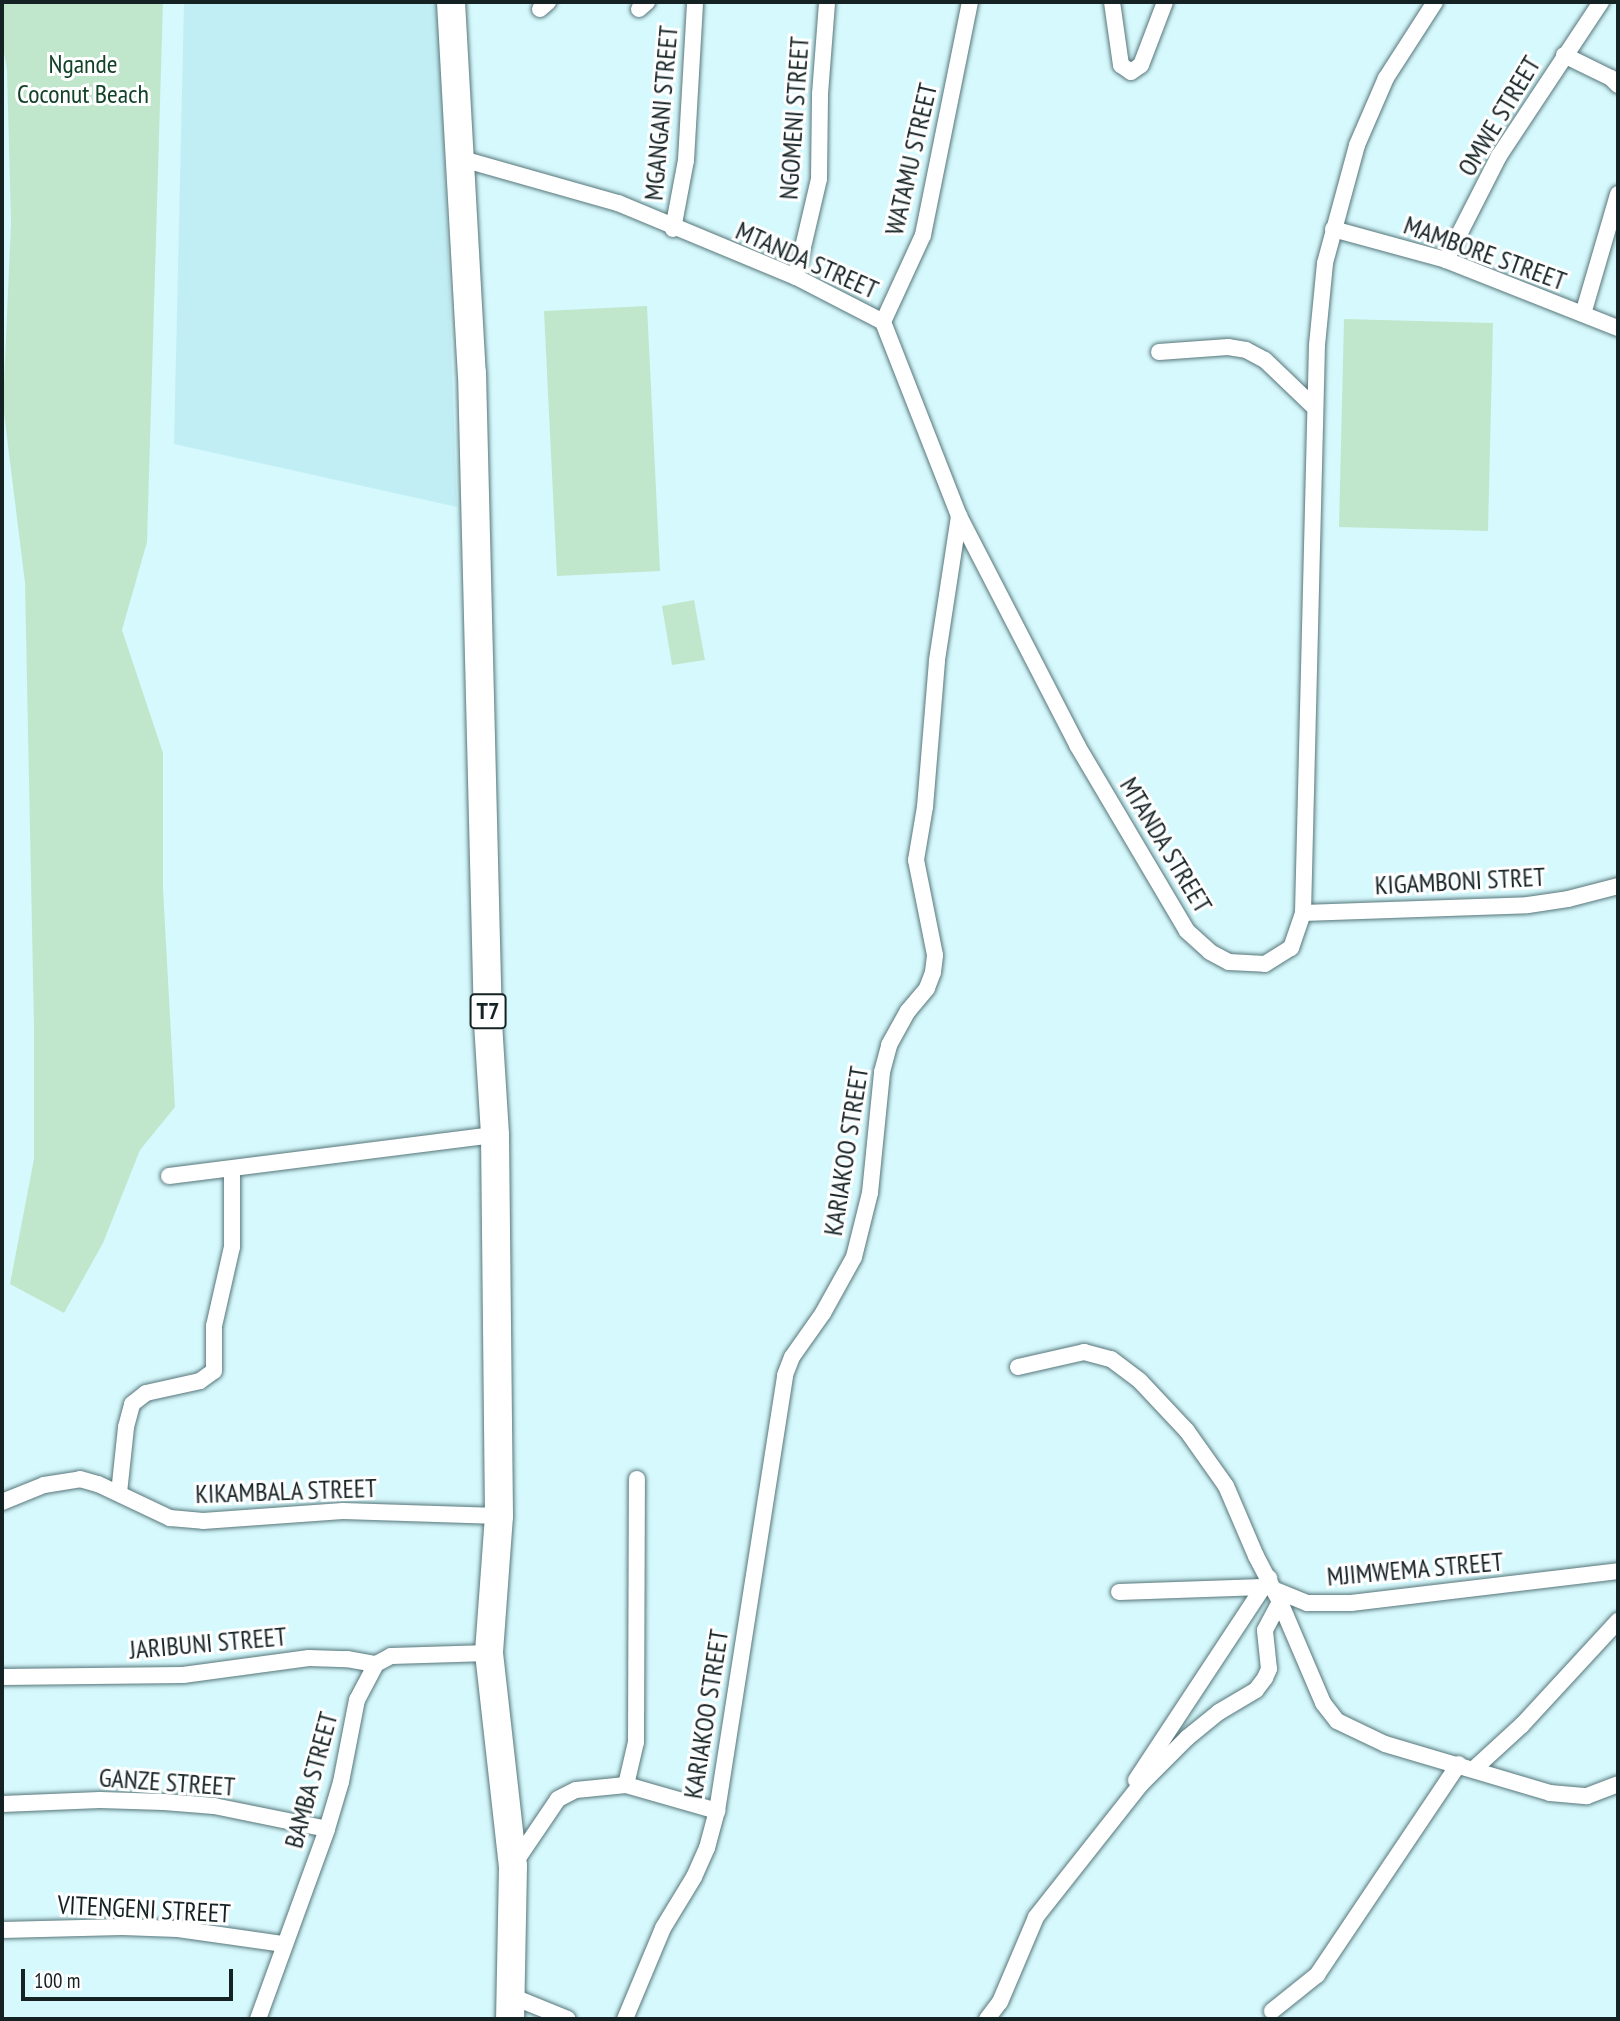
<!DOCTYPE html>
<html>
<head>
<meta charset="utf-8">
<style>
  body { margin:0 }
  #map { position:relative; width:1620px; height:2021px; overflow:hidden; background:#d6f9fd; font-family:"PT Sans Narrow",sans-serif }
  div>[style] { position:absolute }
  .built>* { inset:0; background:#c1eef4 }
  .green>* { inset:0; background:#c0e7cc }
  .roads { filter:drop-shadow(0 0 2px #57767a) drop-shadow(0 0 2px #57767a) }
  .minor>* { height:16px; margin:-8px; padding:0 8px; transform-origin:8px; border-radius:8px; background:#fff }
  .trunk>* { height:28px; margin:-14px; padding:0 14px; transform-origin:14px; border-radius:14px; background:#fff }
  span { translate:-50% -50%; white-space:nowrap; text-align:center; line-height:1.15; -webkit-text-stroke:6px #fff; paint-order:stroke }
  .shield-label span { padding:2px 5px; background:#fff; border:2px solid; border-radius:5px; -webkit-text-stroke-width:0 }
  .shield-label { font-size:24px; color:#152224; font-weight:700 }
  .park-label { font-size:26px; color:#124227 }
  .street-label { font-size:26px; color:#152224 }
  .frame { position:absolute; inset:0; border:4px solid #152224; pointer-events:none }
  .scale { position:absolute; left:21px; top:1969px; width:212px; height:32px; box-sizing:border-box; border:4px solid #152224; border-top:0; padding-left:9px; font-size:21px; line-height:24px; white-space:nowrap; color:#152224; -webkit-text-stroke:5px #fff; paint-order:stroke }
</style>
</head>
<body>
<div id="map">
  <div class="built">
    <div style="clip-path:polygon(184px 2px,439px 2px,457px 507px,174px 444px)"></div>
  </div>
  <div class="green">
    <div style="clip-path:polygon(2px 2px,163px 2px,147px 542px,122px 630px,163px 753px,163px 889px,175px 1107px,140px 1150px,103px 1243px,64px 1313px,10px 1284px,34px 1159px,34px 1027px,25px 583px,3px 405px,11px 224px,7px 70px,2px 40px)"></div>
    <div style="clip-path:polygon(647px 306px,660px 571px,557px 576px,544px 311px)"></div>
    <div style="clip-path:polygon(1344px 319px,1493px 323px,1488px 531px,1339px 527px)"></div>
    <div style="clip-path:polygon(694px 600px,705px 660px,672px 665px,662px 606px)"></div>
  </div>
  <div class="roads">
    <div class="minor">
      <div style="left:1112px;top:2px;width:64px;rotate:81.9deg"></div>
      <div style="left:1121px;top:65px;width:12px;rotate:35deg"></div>
      <div style="left:1131px;top:72px;width:12px;rotate:-35deg"></div>
      <div style="left:1141px;top:65px;width:67px;rotate:-69.1deg"></div>
      <div style="left:540px;top:9px;width:11px;rotate:-41deg"></div>
      <div style="left:639px;top:9px;width:11px;rotate:-41deg"></div>
      <div style="left:1564px;top:55px;width:52px;rotate:26.1deg"></div>
      <div style="left:1611px;top:78px;width:10px;rotate:45deg"></div>
      <div style="left:462px;top:159px;width:162px;rotate:15.8deg"></div>
      <div style="left:618px;top:203px;width:193px;rotate:22.6deg"></div>
      <div style="left:796px;top:277px;width:98px;rotate:27.3deg"></div>
      <div style="left:883px;top:322px;width:208px;rotate:68.6deg"></div>
      <div style="left:959px;top:516px;width:258px;rotate:62.7deg"></div>
      <div style="left:1077px;top:745px;width:216px;rotate:59.4deg"></div>
      <div style="left:1187px;top:931px;width:31px;rotate:42deg"></div>
      <div style="left:1210px;top:952px;width:21px;rotate:28deg"></div>
      <div style="left:1229px;top:962px;width:36px;rotate:3deg"></div>
      <div style="left:1265px;top:964px;width:31px;rotate:-32deg"></div>
      <div style="left:1291px;top:948px;width:37px;rotate:-71deg"></div>
      <div style="left:1303px;top:913px;width:568px;rotate:-88.59deg"></div>
      <div style="left:1317px;top:345px;width:82px;rotate:-84.4deg"></div>
      <div style="left:1325px;top:263px;width:122px;rotate:-74.8deg"></div>
      <div style="left:1357px;top:145px;width:73px;rotate:-66.6deg"></div>
      <div style="left:1386px;top:78px;width:90px;rotate:-57.2deg"></div>
      <div style="left:673px;top:229px;width:70px;rotate:-79.3deg"></div>
      <div style="left:686px;top:160px;width:158px;rotate:-86.7deg"></div>
      <div style="left:1333px;top:229px;width:117px;rotate:15.3deg"></div>
      <div style="left:1446px;top:260px;width:185px;rotate:21.6deg"></div>
      <div style="left:1446px;top:260px;width:117px;rotate:-63deg"></div>
      <div style="left:1499px;top:156px;width:185px;rotate:-56.5deg"></div>
      <div style="left:796px;top:277px;width:101px;rotate:-76.8deg"></div>
      <div style="left:819px;top:179px;width:85px;rotate:-89.3deg"></div>
      <div style="left:820px;top:94px;width:92px;rotate:-85.6deg"></div>
      <div style="left:1583px;top:314px;width:125px;rotate:-73.7deg"></div>
      <div style="left:883px;top:322px;width:96px;rotate:-65.3deg"></div>
      <div style="left:923px;top:235px;width:238px;rotate:-78.6deg"></div>
      <div style="left:1159px;top:352px;width:69px;rotate:-4.1deg"></div>
      <div style="left:1228px;top:347px;width:18px;rotate:9deg"></div>
      <div style="left:1246px;top:350px;width:21px;rotate:28deg"></div>
      <div style="left:1265px;top:360px;width:69px;rotate:43.8deg"></div>
      <div style="left:1303px;top:913px;width:225px;rotate:-2deg"></div>
      <div style="left:1528px;top:905px;width:40px;rotate:-8.5deg"></div>
      <div style="left:1568px;top:899px;width:52px;rotate:-14.6deg"></div>
      <div style="left:169px;top:1176px;width:329px;rotate:-7.2deg"></div>
      <div style="left:1018px;top:1367px;width:68px;rotate:-12.8deg"></div>
      <div style="left:1084px;top:1352px;width:28px;rotate:15deg"></div>
      <div style="left:1111px;top:1359px;width:36px;rotate:37deg"></div>
      <div style="left:1140px;top:1381px;width:69px;rotate:46.8deg"></div>
      <div style="left:1187px;top:1431px;width:67px;rotate:54.7deg"></div>
      <div style="left:1226px;top:1486px;width:76px;rotate:66.8deg"></div>
      <div style="left:1256px;top:1556px;width:52px;rotate:62.4deg"></div>
      <div style="left:1280px;top:1602px;width:110px;rotate:66.9deg"></div>
      <div style="left:1323px;top:1703px;width:23px;rotate:52deg"></div>
      <div style="left:1337px;top:1721px;width:53px;rotate:25.6deg"></div>
      <div style="left:1385px;top:1744px;width:172px;rotate:16.5deg"></div>
      <div style="left:1550px;top:1793px;width:37px;rotate:5deg"></div>
      <div style="left:1587px;top:1796px;width:33px;rotate:-21deg"></div>
      <div style="left:119px;top:1493px;width:66px;rotate:-83.9deg"></div>
      <div style="left:126px;top:1427px;width:24px;rotate:-75deg"></div>
      <div style="left:132px;top:1404px;width:18px;rotate:-38deg"></div>
      <div style="left:146px;top:1393px;width:55px;rotate:-12.5deg"></div>
      <div style="left:200px;top:1381px;width:17px;rotate:-36deg"></div>
      <div style="left:214px;top:1371px;width:45px;rotate:-90deg"></div>
      <div style="left:214px;top:1326px;width:81px;rotate:-77.2deg"></div>
      <div style="left:232px;top:1247px;width:77px;rotate:-90deg"></div>
      <div style="left:2px;top:1502px;width:45px;rotate:-22deg"></div>
      <div style="left:44px;top:1485px;width:36px;rotate:-9deg"></div>
      <div style="left:80px;top:1479px;width:19px;rotate:16deg"></div>
      <div style="left:98px;top:1484px;width:80px;rotate:25.3deg"></div>
      <div style="left:170px;top:1518px;width:33px;rotate:5deg"></div>
      <div style="left:203px;top:1521px;width:140px;rotate:-4.1deg"></div>
      <div style="left:343px;top:1511px;width:156px;rotate:1.8deg"></div>
      <div style="left:1275px;top:1590px;width:35px;rotate:22deg"></div>
      <div style="left:1307px;top:1603px;width:44px"></div>
      <div style="left:1351px;top:1603px;width:269px;rotate:-6.8deg"></div>
      <div style="left:1119px;top:1592px;width:144px;rotate:-2deg"></div>
      <div style="left:2px;top:1677px;width:181px;rotate:-0.6deg"></div>
      <div style="left:183px;top:1675px;width:127px;rotate:-7.7deg"></div>
      <div style="left:309px;top:1658px;width:38px;rotate:2deg"></div>
      <div style="left:347px;top:1659px;width:29px;rotate:10deg"></div>
      <div style="left:1475px;top:1768px;width:64px;rotate:-42.5deg"></div>
      <div style="left:1522px;top:1725px;width:142px;rotate:-47.3deg"></div>
      <div style="left:1136px;top:1780px;width:242px;rotate:-56.6deg"></div>
      <div style="left:626px;top:1785px;width:95px;rotate:15.9deg"></div>
      <div style="left:2px;top:1804px;width:98px;rotate:-2.3deg"></div>
      <div style="left:100px;top:1800px;width:64px;rotate:1.8deg"></div>
      <div style="left:164px;top:1802px;width:50px;rotate:4.6deg"></div>
      <div style="left:214px;top:1806px;width:115px;rotate:11.5deg"></div>
      <div style="left:514px;top:1864px;width:78px;rotate:-55.9deg"></div>
      <div style="left:558px;top:1799px;width:20px;rotate:-27deg"></div>
      <div style="left:576px;top:1790px;width:50px;rotate:-5.7deg"></div>
      <div style="left:626px;top:1785px;width:44px;rotate:-76.9deg"></div>
      <div style="left:636px;top:1742px;width:263px;rotate:-89.8deg"></div>
      <div style="left:2px;top:1930px;width:120px;rotate:-1.4deg"></div>
      <div style="left:122px;top:1927px;width:56px;rotate:2deg"></div>
      <div style="left:178px;top:1929px;width:107px;rotate:8.1deg"></div>
      <div style="left:511px;top:1996px;width:61px;rotate:22deg"></div>
      <div style="left:1272px;top:2011px;width:58px;rotate:-38.7deg"></div>
      <div style="left:1317px;top:1975px;width:254px;rotate:-56.1deg"></div>
      <div style="left:258px;top:2019px;width:202px;rotate:-70deg"></div>
      <div style="left:327px;top:1829px;width:49px;rotate:-73.4deg"></div>
      <div style="left:341px;top:1782px;width:84px;rotate:-79deg"></div>
      <div style="left:357px;top:1700px;width:41px;rotate:-62.2deg"></div>
      <div style="left:376px;top:1664px;width:17px;rotate:-28deg"></div>
      <div style="left:391px;top:1656px;width:98px;rotate:-1.8deg"></div>
      <div style="left:625px;top:2019px;width:99px;rotate:-67.3deg"></div>
      <div style="left:663px;top:1928px;width:60px;rotate:-58.7deg"></div>
      <div style="left:694px;top:1877px;width:32px;rotate:-66deg"></div>
      <div style="left:707px;top:1848px;width:38px;rotate:-75deg"></div>
      <div style="left:717px;top:1811px;width:441px;rotate:-81.1deg"></div>
      <div style="left:785px;top:1375px;width:19px;rotate:-69deg"></div>
      <div style="left:792px;top:1357px;width:54px;rotate:-54.8deg"></div>
      <div style="left:823px;top:1313px;width:64px;rotate:-61deg"></div>
      <div style="left:854px;top:1257px;width:66px;rotate:-76deg"></div>
      <div style="left:870px;top:1193px;width:122px;rotate:-84.3deg"></div>
      <div style="left:882px;top:1072px;width:28px;rotate:-75deg"></div>
      <div style="left:889px;top:1045px;width:39px;rotate:-61deg"></div>
      <div style="left:908px;top:1011px;width:30px;rotate:-50deg"></div>
      <div style="left:927px;top:988px;width:17px;rotate:-69deg"></div>
      <div style="left:933px;top:972px;width:17px;rotate:-83deg"></div>
      <div style="left:935px;top:955px;width:97px;rotate:-101.3deg"></div>
      <div style="left:916px;top:860px;width:54px;rotate:-80.4deg"></div>
      <div style="left:925px;top:807px;width:147px;rotate:-85.3deg"></div>
      <div style="left:937px;top:660px;width:146px;rotate:-81.3deg"></div>
      <div style="left:987px;top:2019px;width:21px;rotate:-53deg"></div>
      <div style="left:1000px;top:2002px;width:92px;rotate:-67deg"></div>
      <div style="left:1036px;top:1917px;width:169px;rotate:-51.7deg"></div>
      <div style="left:1141px;top:1784px;width:65px;rotate:-45deg"></div>
      <div style="left:1187px;top:1738px;width:41px;rotate:-39.1deg"></div>
      <div style="left:1219px;top:1712px;width:43px;rotate:-30.7deg"></div>
      <div style="left:1256px;top:1690px;width:15px;rotate:-53deg"></div>
      <div style="left:1265px;top:1678px;width:10px;rotate:-66deg"></div>
      <div style="left:1269px;top:1669px;width:39px;rotate:-96deg"></div>
      <div style="left:1265px;top:1630px;width:32px;rotate:-62deg"></div>
    </div>
    <div class="trunk">
      <div style="left:451px;top:2px;width:372px;rotate:86.8deg"></div>
      <div style="left:472px;top:373px;width:650px;rotate:88.59deg"></div>
      <div style="left:488px;top:1023px;width:112px;rotate:86.4deg"></div>
      <div style="left:495px;top:1135px;width:381px;rotate:89.4deg"></div>
      <div style="left:499px;top:1516px;width:137px;rotate:94.2deg"></div>
      <div style="left:489px;top:1653px;width:214px;rotate:83.6deg"></div>
      <div style="left:513px;top:1866px;width:153px;rotate:91.1deg"></div>
    </div>
  </div>
  <div class="shield-label">
    <span style="left:488px;top:1011px">T7</span>
  </div>
  <div class="park-label">
    <span style="left:83px;top:79px">Ngande<br>Coconut Beach</span>
  </div>
  <div class="street-label">
    <span style="left:661px;top:113px;rotate:-85deg">MGANGANI STREET</span>
    <span style="left:1499px;top:116px;rotate:-59deg">OMWE STREET</span>
    <span style="left:794px;top:118px;rotate:-86deg">NGOMENI STREET</span>
    <span style="left:911px;top:159px;rotate:-77deg">WATAMU STREET</span>
    <span style="left:1485px;top:253px;rotate:20deg">MAMBORE STREET</span>
    <span style="left:807px;top:260px;rotate:24deg">MTANDA STREET</span>
    <span style="left:1166px;top:845px;rotate:59deg">MTANDA STREET</span>
    <span style="left:1460px;top:881px;rotate:-3deg">KIGAMBONI STRET</span>
    <span style="left:846px;top:1151px;rotate:-81deg">KARIAKOO STREET</span>
    <span style="left:286px;top:1491px;rotate:-2deg">KIKAMBALA STREET</span>
    <span style="left:1415px;top:1569px;rotate:-5deg">MJIMWEMA STREET</span>
    <span style="left:208px;top:1643px;rotate:-5deg">JARIBUNI STREET</span>
    <span style="left:706px;top:1714px;rotate:-81deg">KARIAKOO STREET</span>
    <span style="left:311px;top:1780px;rotate:-75deg">BAMBA STREET</span>
    <span style="left:167px;top:1782px;rotate:4deg">GANZE STREET</span>
    <span style="left:144px;top:1909px;rotate:3deg">VITENGENI STREET</span>
  </div>
  <div class="frame"></div>
  <div class="scale">100 m</div>
</div>
</body>
</html>
